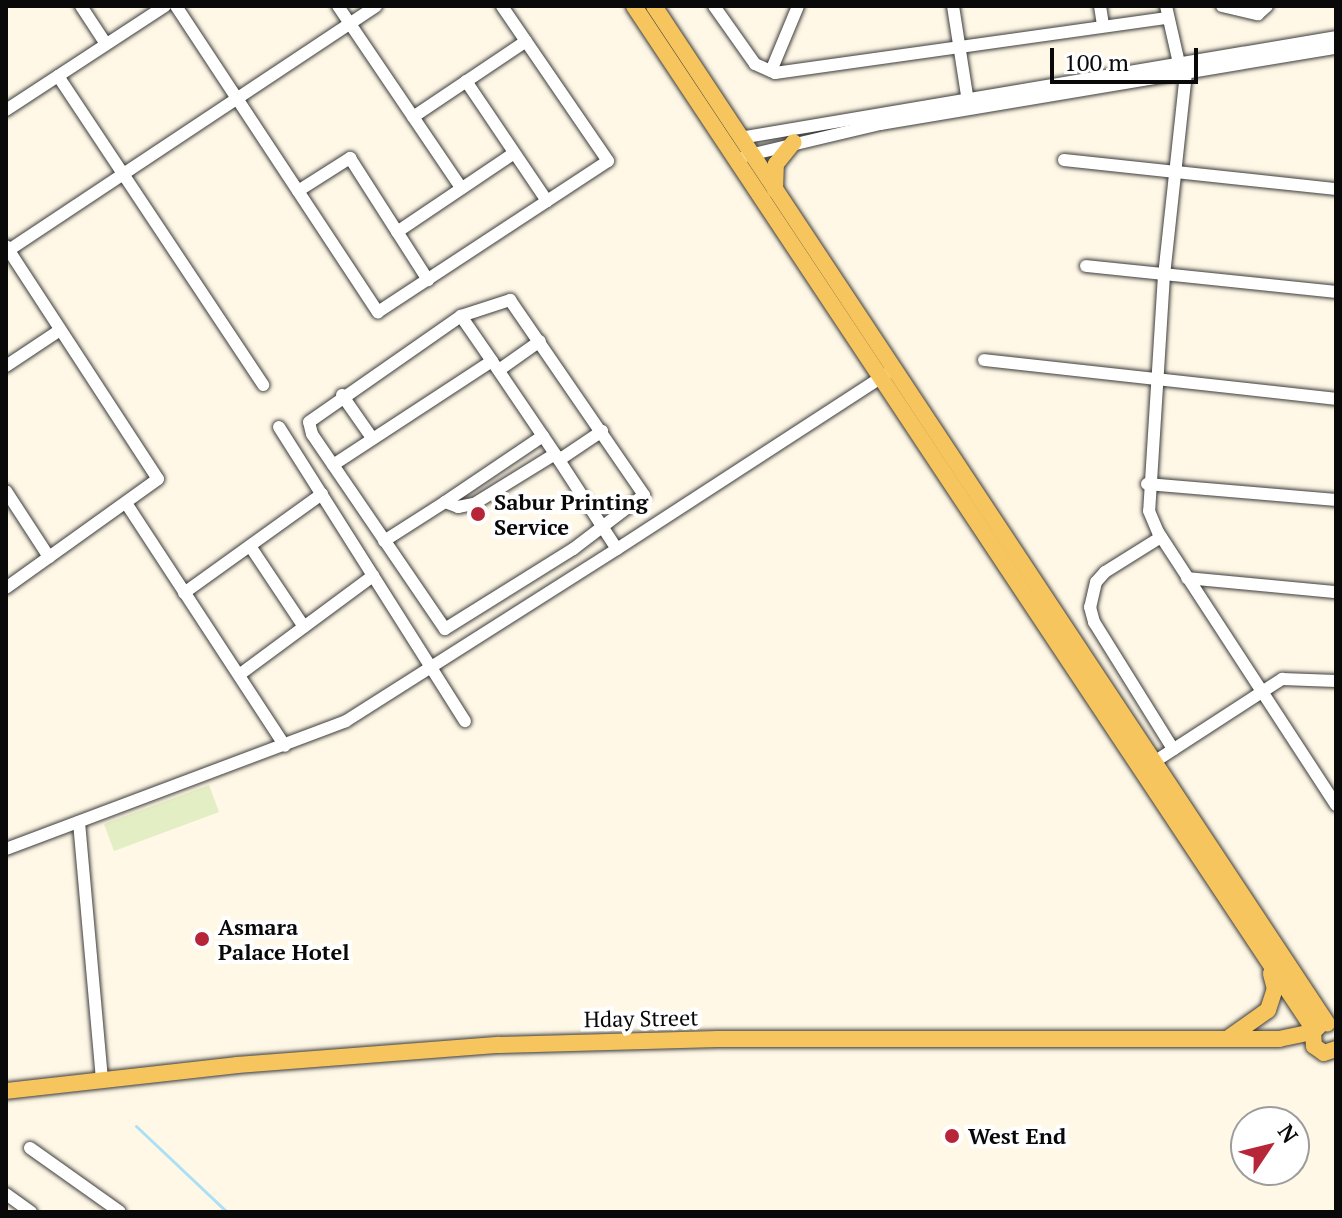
<!DOCTYPE html>
<html>
<head>
<meta charset="utf-8">
<style>
  body { margin:0 }
  #map { position:relative; width:1342px; height:1218px; overflow:hidden; background:#fff8e6; font-family:"PT Serif",serif }
  div>[style] { position:absolute }
  .pitch>* { inset:0; background:#e3eec4 }
  .stream>* { height:3px; margin:-1.5px; padding:0 1.5px; transform-origin:1.5px; border-radius:1.5px; background:#ace0f5 }
  .roads { filter:drop-shadow(0 0 2px #3c3c3c) drop-shadow(0 0 2px #3c3c3c) }
  .minor>* { height:12px; margin:-6px; padding:0 6px; transform-origin:6px; border-radius:6px; background:#fff }
  .major>* { height:16px; margin:-8px; padding:0 8px; transform-origin:8px; border-radius:8px; background:#f7c55e }
  .dots>* { width:22px; height:22px; translate:-50% -50%; box-sizing:border-box; border:4px solid #fff; border-radius:50% }
  span { translate:-50% -50%; white-space:nowrap; text-align:center; line-height:1.15; -webkit-text-stroke:8px #fff; paint-order:stroke }
  .poi-label { font-size:22px; color:#090909; font-weight:700 }
  .left { translate:0 -50%; text-align:left }
  .street-label { font-size:22px; color:#090909 }
  .frame { position:absolute; inset:0; border:8px solid #090909; pointer-events:none }
  .north { position:absolute; left:1230px; top:1106px; width:80px; height:80px; box-sizing:border-box; background:#fff; border:2px solid #9d9d9d; border-radius:50%; rotate:55deg; font-size:22px; font-weight:700; line-height:32px; text-align:center; color:#090909 }
  .north::after { content:''; display:block; margin:auto; width:28px; height:36px; background:#b62538; clip-path:polygon(50% 0,100% 100%,50% 72%,0 100%) }
  .scale { position:absolute; left:1050px; top:48px; width:148px; height:36px; box-sizing:border-box; border:4px solid #090909; border-top:0; padding-left:10px; font-size:24px; line-height:28px; white-space:nowrap; color:#090909; -webkit-text-stroke:6px #fff; paint-order:stroke }
</style>
</head>
<body>
<div id="map">
  <div class="pitch">
    <div style="clip-path:polygon(209px 785px,219px 812px,114px 851px,104px 824px)"></div>
  </div>
  <div class="stream">
    <div style="left:136px;top:1126px;width:125px;rotate:43.4deg"></div>
  </div>
  <div class="roads">
    <div class="minor">
      <div style="left:81px;top:6px;width:45px;rotate:56.7deg"></div>
      <div style="left:176px;top:6px;width:367px;rotate:56.6deg"></div>
      <div style="left:378px;top:312px;width:275px;rotate:-33.3deg"></div>
      <div style="left:608px;top:161px;width:188px;rotate:-124.4deg"></div>
      <div style="left:338px;top:6px;width:220px;rotate:55.9deg"></div>
      <div style="left:714px;top:6px;width:71px;rotate:54.7deg"></div>
      <div style="left:755px;top:64px;width:22px;rotate:24deg"></div>
      <div style="left:775px;top:73px;width:396px;rotate:-8deg"></div>
      <div style="left:953px;top:6px;width:97px;rotate:81.1deg"></div>
      <div style="left:1100px;top:6px;width:19px;rotate:81deg"></div>
      <div style="left:1166px;top:6px;width:58px;rotate:77.2deg"></div>
      <div style="left:1222px;top:6px;width:37px;rotate:13deg"></div>
      <div style="left:1258px;top:14px;width:12px;rotate:-42deg"></div>
      <div style="left:771px;top:71px;width:70px;rotate:-67.4deg"></div>
      <div style="left:1186px;top:73px;width:203px;rotate:96.2deg"></div>
      <div style="left:1164px;top:275px;width:236px;rotate:93.6deg"></div>
      <div style="left:1149px;top:511px;width:23px;rotate:67deg"></div>
      <div style="left:1158px;top:532px;width:326px;rotate:56.9deg"></div>
      <div style="left:58px;top:76px;width:371px;rotate:56.4deg"></div>
      <div style="left:466px;top:81px;width:145px;rotate:56deg"></div>
      <div style="left:6px;top:110px;width:190px;rotate:-33.2deg"></div>
      <div style="left:413px;top:117px;width:136px;rotate:-33.9deg"></div>
      <div style="left:740px;top:138px;width:604px;rotate:-9.62deg"></div>
      <div style="left:745px;top:156px;width:139px;rotate:-13.3deg"></div>
      <div style="left:880px;top:124px;width:462px;rotate:-9.5deg"></div>
      <div style="left:1064px;top:160px;width:274px;rotate:6.1deg"></div>
      <div style="left:298px;top:191px;width:62px;rotate:-32.4deg"></div>
      <div style="left:350px;top:158px;width:145px;rotate:57.4deg"></div>
      <div style="left:397px;top:232px;width:141px;rotate:-34deg"></div>
      <div style="left:6px;top:246px;width:278px;rotate:56.9deg"></div>
      <div style="left:158px;top:479px;width:187px;rotate:144.4deg"></div>
      <div style="left:6px;top:252px;width:444px;rotate:-33.6deg"></div>
      <div style="left:1086px;top:266px;width:251px;rotate:5.9deg"></div>
      <div style="left:510px;top:300px;width:237px;rotate:55.5deg"></div>
      <div style="left:644px;top:495px;width:89px;rotate:142.7deg"></div>
      <div style="left:573px;top:549px;width:151px;rotate:148deg"></div>
      <div style="left:445px;top:629px;width:236px;rotate:-124.3deg"></div>
      <div style="left:312px;top:434px;width:12px;rotate:-104deg"></div>
      <div style="left:309px;top:422px;width:185px;rotate:-34.9deg"></div>
      <div style="left:461px;top:316px;width:52px;rotate:-18.1deg"></div>
      <div style="left:984px;top:360px;width:354px;rotate:6.3deg"></div>
      <div style="left:492px;top:361px;width:91px;rotate:55.8deg"></div>
      <div style="left:6px;top:366px;width:65px;rotate:-33.7deg"></div>
      <div style="left:499px;top:370px;width:50px;rotate:-35.3deg"></div>
      <div style="left:342px;top:395px;width:52px;rotate:55.1deg"></div>
      <div style="left:279px;top:427px;width:348px;rotate:57.7deg"></div>
      <div style="left:559px;top:460px;width:52px;rotate:-34deg"></div>
      <div style="left:333px;top:465px;width:190px;rotate:-33.2deg"></div>
      <div style="left:492px;top:361px;width:55px;rotate:-124.6deg"></div>
      <div style="left:1147px;top:484px;width:190px;rotate:4.8deg"></div>
      <div style="left:6px;top:491px;width:79px;rotate:56.9deg"></div>
      <div style="left:445px;top:502px;width:118px;rotate:-34deg"></div>
      <div style="left:543px;top:436px;width:22px;rotate:56deg"></div>
      <div style="left:126px;top:503px;width:290px;rotate:56.8deg"></div>
      <div style="left:1161px;top:537px;width:66px;rotate:148deg"></div>
      <div style="left:1105px;top:572px;width:13px;rotate:132deg"></div>
      <div style="left:1096px;top:582px;width:26px;rotate:103deg"></div>
      <div style="left:1090px;top:607px;width:16px;rotate:75deg"></div>
      <div style="left:1094px;top:622px;width:150px;rotate:58.1deg"></div>
      <div style="left:384px;top:541px;width:72px;rotate:-32.6deg"></div>
      <div style="left:445px;top:502px;width:14px;rotate:21deg"></div>
      <div style="left:458px;top:507px;width:16px;rotate:-11deg"></div>
      <div style="left:474px;top:504px;width:95px;rotate:-31.7deg"></div>
      <div style="left:555px;top:454px;width:113px;rotate:56.9deg"></div>
      <div style="left:617px;top:549px;width:321px;rotate:-33deg"></div>
      <div style="left:250px;top:546px;width:97px;rotate:56.3deg"></div>
      <div style="left:1187px;top:578px;width:150px;rotate:5.4deg"></div>
      <div style="left:184px;top:593px;width:170px;rotate:-35.7deg"></div>
      <div style="left:239px;top:675px;width:167px;rotate:-36.5deg"></div>
      <div style="left:1154px;top:762px;width:153px;rotate:-33deg"></div>
      <div style="left:1282px;top:679px;width:54px;rotate:2.1deg"></div>
      <div style="left:79px;top:822px;width:260px;rotate:84.9deg"></div>
      <div style="left:6px;top:849px;width:363px;rotate:-20.6deg"></div>
      <div style="left:346px;top:721px;width:321px;rotate:-32.4deg"></div>
      <div style="left:30px;top:1148px;width:110px;rotate:35.4deg"></div>
      <div style="left:6px;top:1194px;width:31px;rotate:36deg"></div>
    </div>
    <div class="major">
      <div style="left:634px;top:6px;width:1229px;rotate:56.41deg"></div>
      <div style="left:654px;top:6px;width:1220px;rotate:56.51deg"></div>
      <div style="left:775px;top:190px;width:26px;rotate:-88deg"></div>
      <div style="left:776px;top:164px;width:28px;rotate:-51deg"></div>
      <div style="left:1320px;top:1025px;width:10px;rotate:135deg"></div>
      <div style="left:1313px;top:1032px;width:14px;rotate:86deg"></div>
      <div style="left:1314px;top:1046px;width:12px;rotate:35deg"></div>
      <div style="left:1324px;top:1053px;width:13px;rotate:-18deg"></div>
      <div style="left:1227px;top:1039px;width:50px;rotate:-35.3deg"></div>
      <div style="left:1268px;top:1010px;width:22px;rotate:-72deg"></div>
      <div style="left:1275px;top:989px;width:16px;rotate:-105deg"></div>
      <div style="left:6px;top:1091px;width:232px;rotate:-6.4deg"></div>
      <div style="left:237px;top:1065px;width:263px;rotate:-4.4deg"></div>
      <div style="left:499px;top:1045px;width:219px;rotate:-1.6deg"></div>
      <div style="left:718px;top:1039px;width:561px"></div>
      <div style="left:1279px;top:1039px;width:35px;rotate:-12deg"></div>
    </div>
  </div>
  <div class="dots">
    <div style="left:478px;top:514px;background:#b62538"></div>
    <div style="left:202px;top:939px;background:#b62538"></div>
    <div style="left:952px;top:1136px;background:#b62538"></div>
  </div>
  <div class="poi-label">
    <span class="left" style="left:494px;top:514px">Sabur Printing<br>Service</span>
    <span class="left" style="left:218px;top:939px">Asmara<br>Palace Hotel</span>
    <span class="left" style="left:968px;top:1136px">West End</span>
  </div>
  <div class="street-label">
    <span style="left:641px;top:1018px;rotate:-1deg">Hday Street</span>
  </div>
  <div class="frame"></div>
  <div class="north">N</div>
  <div class="scale">100 m</div>
</div>
</body>
</html>
